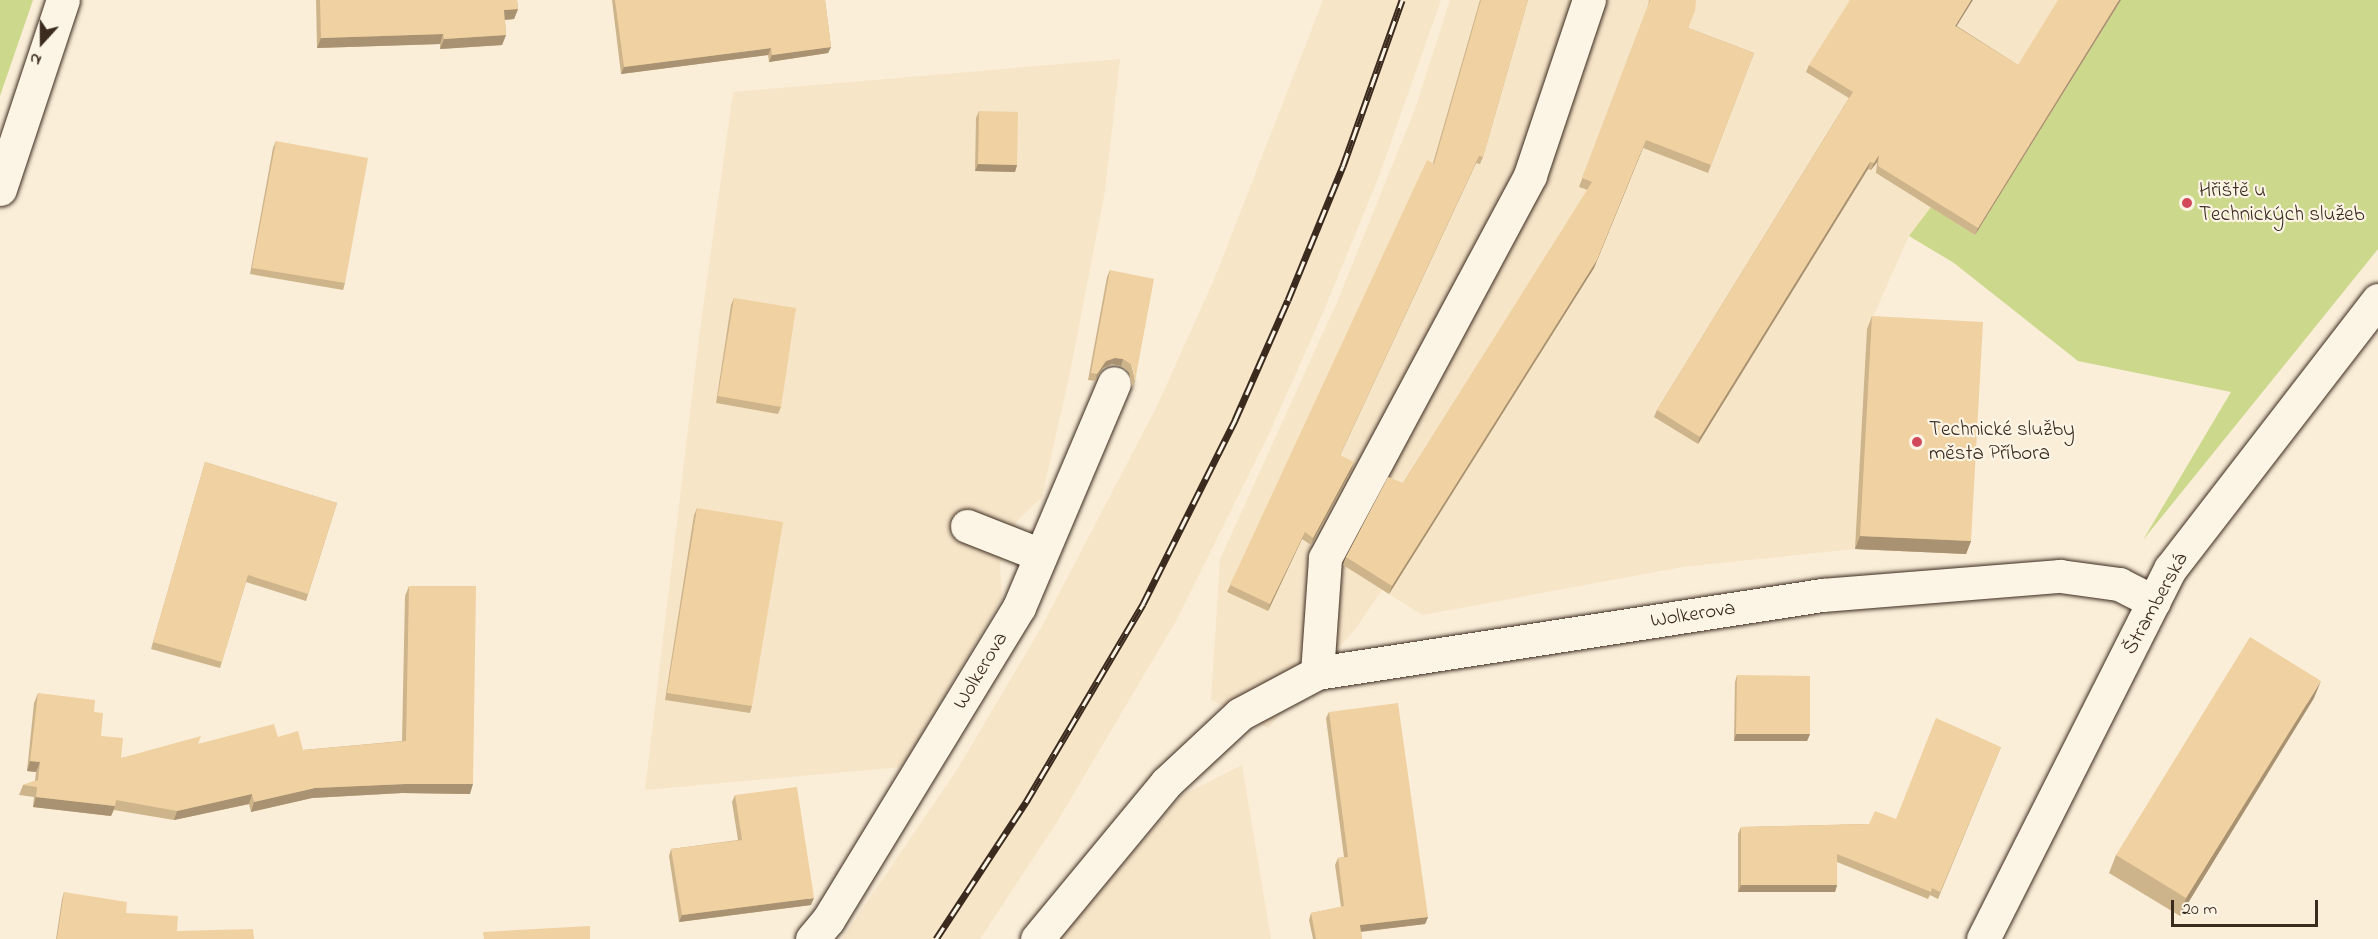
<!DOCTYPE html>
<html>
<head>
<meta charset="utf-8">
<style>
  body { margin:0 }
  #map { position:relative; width:2378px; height:939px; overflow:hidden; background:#faeed8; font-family:"Indie Flower",sans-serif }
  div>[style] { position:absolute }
  .built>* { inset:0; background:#f7e5c8 }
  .green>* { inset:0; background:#ccd88b }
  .roads { filter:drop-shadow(0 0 2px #3b2a1e) drop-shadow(0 0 2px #3b2a1e) }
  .minor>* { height:33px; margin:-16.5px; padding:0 16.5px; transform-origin:16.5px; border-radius:16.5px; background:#fcf5e5 }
  .major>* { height:33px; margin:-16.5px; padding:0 16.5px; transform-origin:16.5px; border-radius:16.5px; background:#fcf5e5 }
  .rail>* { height:7px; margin-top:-3.5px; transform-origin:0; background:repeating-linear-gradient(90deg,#fcf5e5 0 14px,#3b2a1e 0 28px); box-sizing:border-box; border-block:2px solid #3b2a1e }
  .wall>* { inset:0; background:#ceb48b }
  .shaded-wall>* { inset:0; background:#a89271 }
  .building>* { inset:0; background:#f0d1a2 }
  .dots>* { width:16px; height:16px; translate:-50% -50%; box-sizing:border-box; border:3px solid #fcf5e5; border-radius:50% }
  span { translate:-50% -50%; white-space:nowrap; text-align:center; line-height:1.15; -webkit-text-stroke:4.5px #fcf5e5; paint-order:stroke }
  .poi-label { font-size:21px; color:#3b2a1e }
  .left { translate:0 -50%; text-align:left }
  .street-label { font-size:21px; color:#3b2a1e }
  .north { position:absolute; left:12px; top:12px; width:60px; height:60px; -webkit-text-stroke:4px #fcf5e5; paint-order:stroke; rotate:201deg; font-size:16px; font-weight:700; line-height:24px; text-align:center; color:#3b2a1e }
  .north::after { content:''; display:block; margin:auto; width:21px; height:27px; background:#3b2a1e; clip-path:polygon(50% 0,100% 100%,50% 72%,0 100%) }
  .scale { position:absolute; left:2171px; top:900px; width:147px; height:27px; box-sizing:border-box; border:3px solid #3b2a1e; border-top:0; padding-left:8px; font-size:18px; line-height:21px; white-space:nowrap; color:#3b2a1e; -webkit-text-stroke:4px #fcf5e5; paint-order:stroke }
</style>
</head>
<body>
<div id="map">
  <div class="built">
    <div style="clip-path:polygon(1323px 0,1441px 0,1378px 179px,1322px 315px,1268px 436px,1176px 621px,1057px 822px,980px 939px,842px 939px,958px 768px,1041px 628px,1157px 406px,1215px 277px)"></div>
    <div style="clip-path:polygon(1450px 0,2378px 0,2378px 249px,2231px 392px,1931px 207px,1909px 236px,1868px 328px,1978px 335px,1966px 554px,1855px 549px,1683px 567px,1423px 615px,1382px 590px,1356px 628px,1268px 728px,1211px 700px,1220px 559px,1337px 302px,1415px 109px)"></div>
    <div style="clip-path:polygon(1120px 59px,1105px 191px,1071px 368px,1042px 497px,1017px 521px,1000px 564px,1002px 598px,902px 767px,645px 790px,699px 337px,733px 92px)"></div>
    <div style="clip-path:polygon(1242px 765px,1271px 939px,1059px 939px,1181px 796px)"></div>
  </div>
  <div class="green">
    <div style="clip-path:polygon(0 0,33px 0,0 96px)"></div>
    <div style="clip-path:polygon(2121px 0,2378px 0,2378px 249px,2143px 540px,2231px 392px,2078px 361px,1954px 263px,1909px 236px,1931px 207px,1975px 235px)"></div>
  </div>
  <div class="roads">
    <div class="minor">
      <div style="left:967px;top:526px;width:79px;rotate:21.4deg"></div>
      <div style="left:1317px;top:673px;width:115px;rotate:-86deg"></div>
      <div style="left:1325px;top:558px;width:434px;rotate:-61.8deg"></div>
      <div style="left:1530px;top:175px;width:185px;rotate:-71.4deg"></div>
      <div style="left:812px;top:939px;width:25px;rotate:-50deg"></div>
      <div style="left:828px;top:920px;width:367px;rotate:-58.6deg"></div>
      <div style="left:1019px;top:607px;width:243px;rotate:-67deg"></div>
      <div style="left:1037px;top:939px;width:202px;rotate:-50.4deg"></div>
      <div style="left:1166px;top:783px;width:101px;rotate:-43deg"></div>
      <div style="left:1240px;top:714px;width:87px;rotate:-28deg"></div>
      <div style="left:1317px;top:673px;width:511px;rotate:-8.78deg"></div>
      <div style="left:1822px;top:595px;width:239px;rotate:-4.6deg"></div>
      <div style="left:2060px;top:576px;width:60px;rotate:7.7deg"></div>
      <div style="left:2119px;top:584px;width:39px;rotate:27deg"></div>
      <div style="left:1983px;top:939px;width:415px;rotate:-63.2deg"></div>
      <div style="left:2170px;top:569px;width:340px;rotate:-52.3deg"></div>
    </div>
    <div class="major">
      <div style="left:0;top:189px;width:199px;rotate:-71.6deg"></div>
    </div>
  </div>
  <div class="rail">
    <div style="left:936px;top:939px;width:164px;rotate:-56.7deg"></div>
    <div style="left:1026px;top:802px;width:230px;rotate:-59.4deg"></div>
    <div style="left:1143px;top:604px;width:206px;rotate:-63.4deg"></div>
    <div style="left:1235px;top:420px;width:131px;rotate:-66.2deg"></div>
    <div style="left:1288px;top:300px;width:145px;rotate:-67.7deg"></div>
    <div style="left:1343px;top:166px;width:176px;rotate:-70.4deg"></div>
  </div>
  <div class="wall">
    <div style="clip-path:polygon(316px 0,517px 0,518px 9px,514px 19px,505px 20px,506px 35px,502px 45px,440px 49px,440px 44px,317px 48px)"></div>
    <div style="clip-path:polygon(612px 0,825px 0,831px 47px,828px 53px,769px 62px,768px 55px,621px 74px)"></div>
    <div style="clip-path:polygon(1480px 0,1528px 0,1483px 157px,1480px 164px,1476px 163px,1340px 455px,1352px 469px,1311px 545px,1302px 539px,1268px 611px,1227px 592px,1433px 163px)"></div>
    <div style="clip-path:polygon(1649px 0,1696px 0,1688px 28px,1754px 53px,1708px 173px,1643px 148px,1594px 268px,1389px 594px,1343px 565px,1346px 557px,1403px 483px,1588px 190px,1579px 187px,1648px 6px)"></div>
    <div style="clip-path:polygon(2121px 0,1975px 235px,1876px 173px,1877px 162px,1871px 170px,1868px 169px,1698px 444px,1654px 417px,1657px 410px,1849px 98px,1806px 72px,1809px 65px,1957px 26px,2018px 65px)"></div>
    <div style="clip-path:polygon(979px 111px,1017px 165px,1015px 172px,975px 171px,976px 118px)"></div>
    <div style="clip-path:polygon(276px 141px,345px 283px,343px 290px,250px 274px,273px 148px)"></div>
    <div style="clip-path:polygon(1110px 270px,1135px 381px,1132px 388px,1129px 372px,1121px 366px,1112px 364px,1103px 368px,1095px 381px,1088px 380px,1107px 277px)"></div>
    <div style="clip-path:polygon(734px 298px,781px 407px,778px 414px,716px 403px,731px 305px)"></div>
    <div style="clip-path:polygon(1872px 316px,1971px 541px,1966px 554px,1855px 549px,1867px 329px)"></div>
    <div style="clip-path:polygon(205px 462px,337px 503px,306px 601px,246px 582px,220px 668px,151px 649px)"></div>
    <div style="clip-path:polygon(697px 508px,752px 706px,750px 713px,665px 700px,694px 515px)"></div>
    <div style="clip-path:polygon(409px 586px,470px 794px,402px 793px,312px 798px,251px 812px,249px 804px,174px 820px,114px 810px,111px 816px,33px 807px,34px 797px,19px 795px,23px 785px,35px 781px,36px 772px,27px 771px,34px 703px,38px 693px,94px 712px,101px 736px,121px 758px,198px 744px,278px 737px,303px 750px,402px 741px,405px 596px)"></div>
    <div style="clip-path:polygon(1737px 675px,1810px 734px,1807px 741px,1734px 741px,1735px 682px)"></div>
    <div style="clip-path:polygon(2314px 698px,2180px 916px,2109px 873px,2116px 855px)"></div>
    <div style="clip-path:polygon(1329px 712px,1428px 917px,1425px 924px,1361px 932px,1362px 939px,1313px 939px,1309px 920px,1311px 913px,1341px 907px,1335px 865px,1338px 858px,1344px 857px,1326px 718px)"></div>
    <div style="clip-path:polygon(2001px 747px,1938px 899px,1930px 895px,1928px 899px,1837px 862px,1837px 885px,1835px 892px,1738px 892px,1738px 834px,1741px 827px,1869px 824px,1896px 819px)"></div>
    <div style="clip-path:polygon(735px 795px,811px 905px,679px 922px,669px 856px,671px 849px,738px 840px,732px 802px)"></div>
    <div style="clip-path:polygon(64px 892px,126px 913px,177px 931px,254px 939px,56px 939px,62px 899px)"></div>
  </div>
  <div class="shaded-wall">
    <div style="clip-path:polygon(1971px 0,1973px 0,1953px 32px,1955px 26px)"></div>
    <div style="clip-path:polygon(2119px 0,2121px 0,1975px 235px,1978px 228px)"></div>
    <div style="clip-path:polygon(518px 9px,514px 19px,501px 20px,504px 10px)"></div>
    <div style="clip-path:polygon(443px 34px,440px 44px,317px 48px,321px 38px)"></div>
    <div style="clip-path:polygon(506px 35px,502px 45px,440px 49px,444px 39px)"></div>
    <div style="clip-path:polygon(831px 47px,828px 53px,769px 62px,772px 55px)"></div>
    <div style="clip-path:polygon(771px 48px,768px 55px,621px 74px,624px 67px)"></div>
    <div style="clip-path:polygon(1643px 148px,1594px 268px,1389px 594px,1392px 586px)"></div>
    <div style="clip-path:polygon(1879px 155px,1877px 162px,1871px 170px,1874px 163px)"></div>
    <div style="clip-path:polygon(1479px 156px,1476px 163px,1337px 462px,1340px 455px)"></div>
    <div style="clip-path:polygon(1870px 162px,1868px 169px,1698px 444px,1700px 437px)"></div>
    <div style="clip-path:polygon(978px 164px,1017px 165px,1015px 172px,975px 171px)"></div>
    <div style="clip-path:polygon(1115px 358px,1123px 359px,1121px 366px,1112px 364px,1103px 368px,1095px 381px,1097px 374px,1106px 361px)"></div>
    <div style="clip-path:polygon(1354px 462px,1352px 469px,1311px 545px,1313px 538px)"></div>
    <div style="clip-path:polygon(1305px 532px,1302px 539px,1268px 611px,1270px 604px)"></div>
    <div style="clip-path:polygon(1860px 536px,1971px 541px,1966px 554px,1855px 549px)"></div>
    <div style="clip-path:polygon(2321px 681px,2314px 698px,2180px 916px,2186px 898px)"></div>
    <div style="clip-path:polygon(1736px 734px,1810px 734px,1807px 741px,1734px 741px)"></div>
    <div style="clip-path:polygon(30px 761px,40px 762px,36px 772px,27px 771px)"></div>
    <div style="clip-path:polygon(405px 784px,473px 784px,470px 794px,402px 793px,312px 798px,251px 812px,254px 802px,315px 788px)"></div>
    <div style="clip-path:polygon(252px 794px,249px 804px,174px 820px,177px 811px)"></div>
    <div style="clip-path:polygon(36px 797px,115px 806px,111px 816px,33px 807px)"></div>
    <div style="clip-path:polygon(1741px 885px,1837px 885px,1835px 892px,1738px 892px)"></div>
    <div style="clip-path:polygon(814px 898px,811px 905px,679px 922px,682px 915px)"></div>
    <div style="clip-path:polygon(1428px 917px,1425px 924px,1357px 932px,1360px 925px)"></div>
  </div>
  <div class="building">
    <div style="clip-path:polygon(320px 0,517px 0,518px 9px,504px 10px,506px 35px,444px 39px,443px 34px,321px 38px)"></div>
    <div style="clip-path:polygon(615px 0,825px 0,831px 47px,772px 55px,771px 48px,624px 67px)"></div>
    <div style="clip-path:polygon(1481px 0,1528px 0,1483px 157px,1479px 156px,1340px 455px,1354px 462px,1313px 538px,1305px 532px,1270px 604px,1230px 585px,1427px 160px,1434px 164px)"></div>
    <div style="clip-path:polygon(1650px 0,1696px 0,1695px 11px,1688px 28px,1754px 53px,1711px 165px,1646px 140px,1597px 260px,1392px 586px,1346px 557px,1388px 477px,1403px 483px,1592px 182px,1582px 178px)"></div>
    <div style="clip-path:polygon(1850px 0,1971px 0,1955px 26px,2018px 65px,2058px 0,2119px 0,1978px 228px,1878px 166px,1879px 155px,1874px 163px,1870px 162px,1700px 437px,1657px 410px,1853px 92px,1809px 65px)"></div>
    <div style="clip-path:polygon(979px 111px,1018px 112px,1017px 165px,978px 164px)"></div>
    <div style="clip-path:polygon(276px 141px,368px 158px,345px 283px,252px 268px)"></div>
    <div style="clip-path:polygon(1110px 270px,1154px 279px,1135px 381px,1132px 365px,1123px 359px,1115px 358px,1106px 361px,1097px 374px,1091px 373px)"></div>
    <div style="clip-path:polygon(734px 298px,796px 308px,781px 407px,718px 396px)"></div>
    <div style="clip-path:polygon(1872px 316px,1983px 322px,1971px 541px,1860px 536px)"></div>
    <div style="clip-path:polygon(205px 462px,337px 503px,308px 594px,248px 575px,222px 662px,153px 642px)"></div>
    <div style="clip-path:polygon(697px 508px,783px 522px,752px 706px,667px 693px)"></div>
    <div style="clip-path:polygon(409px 586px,476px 586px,473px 784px,405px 784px,315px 788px,254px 802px,252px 794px,177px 811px,116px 800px,115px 806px,36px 797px,37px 787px,23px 785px,38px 780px,40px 762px,30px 761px,38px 693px,95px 700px,94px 712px,103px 713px,101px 736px,123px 738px,121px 758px,201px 736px,198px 744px,274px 724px,278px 737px,298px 731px,303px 750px,406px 741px)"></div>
    <div style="clip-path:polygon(2250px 637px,2321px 681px,2186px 898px,2116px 855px)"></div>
    <div style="clip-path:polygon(1737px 675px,1810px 676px,1810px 734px,1736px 734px)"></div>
    <div style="clip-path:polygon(1398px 703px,1428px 917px,1360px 925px,1362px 939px,1316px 939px,1311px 913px,1344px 906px,1338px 858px,1348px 857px,1329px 712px)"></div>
    <div style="clip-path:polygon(1936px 718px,2001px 747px,1940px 892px,1932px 888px,1931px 892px,1837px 854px,1837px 885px,1741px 885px,1741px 827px,1869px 824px,1875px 811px,1896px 819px)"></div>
    <div style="clip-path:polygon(797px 787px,814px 898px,682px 915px,671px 849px,742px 840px,735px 795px)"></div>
    <div style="clip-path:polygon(64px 892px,127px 902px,126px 913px,178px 916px,177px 931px,253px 929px,254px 939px,57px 939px)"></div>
    <div style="clip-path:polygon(590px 926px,590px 939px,484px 939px,483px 932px)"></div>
  </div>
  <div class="dots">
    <div style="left:2187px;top:203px;background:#d1495b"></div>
    <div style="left:1917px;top:442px;background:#d1495b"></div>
  </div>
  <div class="poi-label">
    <span class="left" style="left:2199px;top:203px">Hřiště u<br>Technických služeb</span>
    <span class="left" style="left:1929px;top:442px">Technické služby<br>města Příbora</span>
  </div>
  <div class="street-label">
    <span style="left:2156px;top:604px;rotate:-61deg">Štramberská</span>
    <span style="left:1693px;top:615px;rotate:-9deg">Wolkerova</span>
    <span style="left:981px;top:671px;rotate:-59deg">Wolkerova</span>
  </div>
  <div class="north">N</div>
  <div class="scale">20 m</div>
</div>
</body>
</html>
